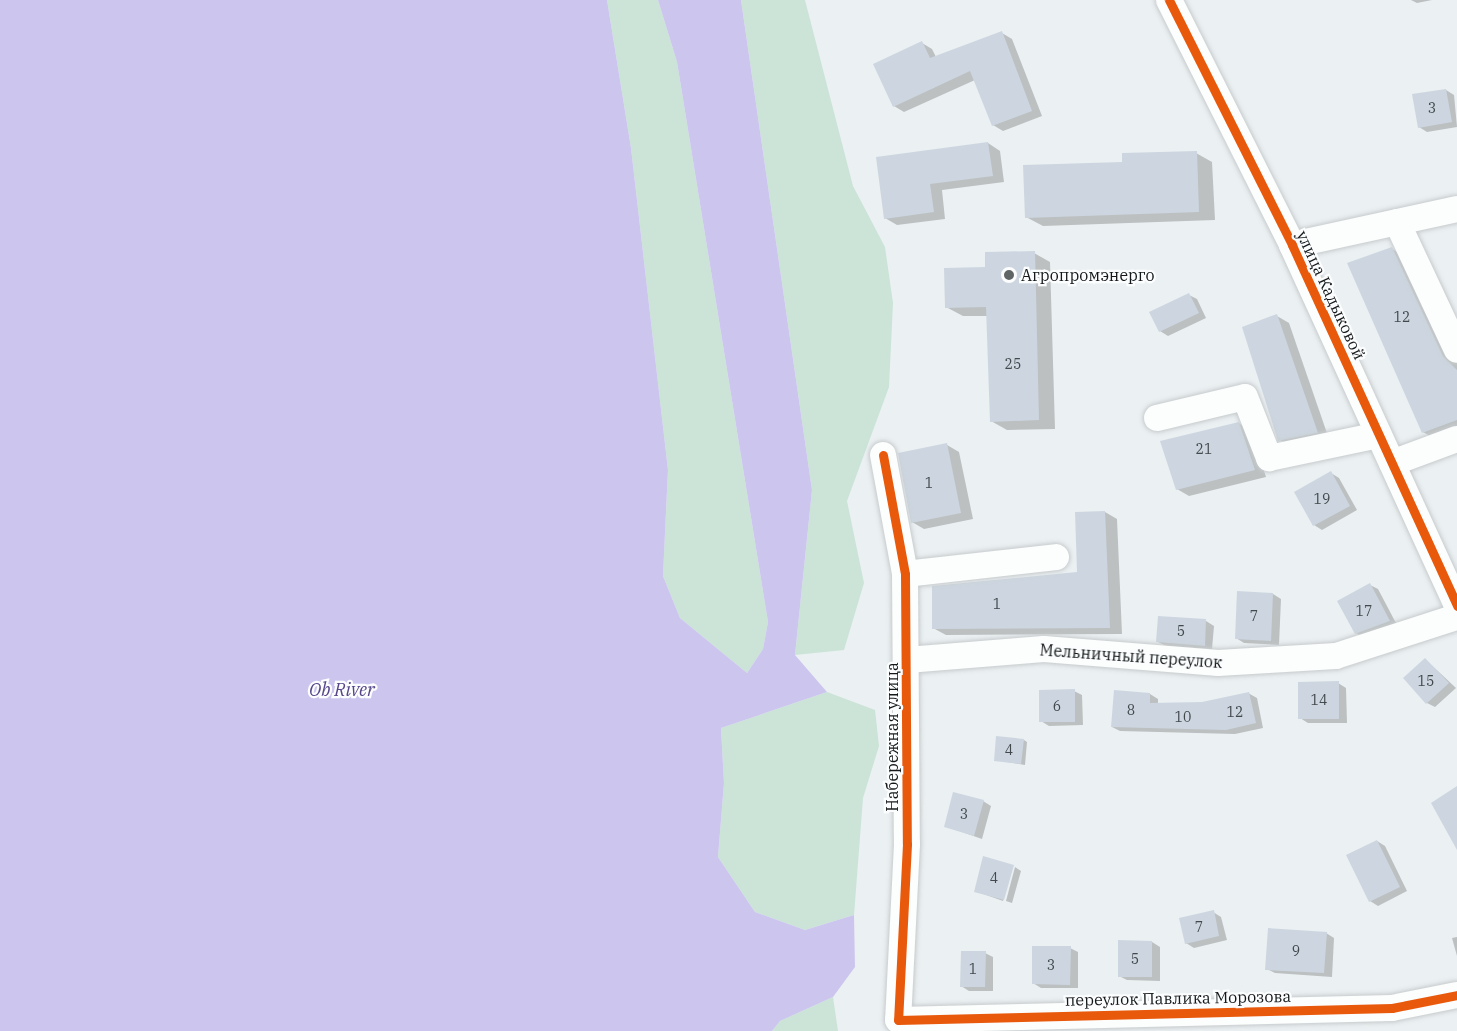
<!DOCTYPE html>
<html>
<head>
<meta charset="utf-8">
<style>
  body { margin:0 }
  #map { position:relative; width:1457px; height:1031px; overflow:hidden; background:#ebf0f2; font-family:"IBM Plex Serif",serif }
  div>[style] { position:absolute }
  .green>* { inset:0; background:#cbe4d7 }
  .water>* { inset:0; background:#ccc6ee }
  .shadow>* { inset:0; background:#0003 }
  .building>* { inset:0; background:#cdd6e0 }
  .roads { filter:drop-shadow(0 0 2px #c7cbcd) drop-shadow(0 0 2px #c7cbcd) }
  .minor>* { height:26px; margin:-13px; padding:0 13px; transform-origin:13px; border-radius:13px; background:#fcfdfd }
  .cycleway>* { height:9px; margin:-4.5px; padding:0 4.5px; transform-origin:4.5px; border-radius:4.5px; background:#e8590c }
  .dots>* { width:16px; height:16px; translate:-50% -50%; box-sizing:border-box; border:3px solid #fbfdfe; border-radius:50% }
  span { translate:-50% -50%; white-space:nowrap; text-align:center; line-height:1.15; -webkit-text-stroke:4.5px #fbfdfe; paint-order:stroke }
  .number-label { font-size:14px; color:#42484b }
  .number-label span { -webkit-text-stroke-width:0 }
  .poi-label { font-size:16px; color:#141819 }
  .left { translate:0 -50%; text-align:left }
  .street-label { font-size:16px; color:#141819 }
  .water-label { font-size:18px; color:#564589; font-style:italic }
</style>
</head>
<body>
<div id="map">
  <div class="green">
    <div style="clip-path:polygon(607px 0,658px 0,677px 62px,768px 622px,763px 649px,747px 673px,680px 618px,663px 576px,668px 470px,631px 148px)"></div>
    <div style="clip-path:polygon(741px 0,805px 0,853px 186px,885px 247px,893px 303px,889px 387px,847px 501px,864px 583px,844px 650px,795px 655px,812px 490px)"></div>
    <div style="clip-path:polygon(827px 692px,875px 710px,879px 746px,863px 798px,854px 915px,805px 930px,755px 912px,718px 857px,724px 783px,721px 728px)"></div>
    <div style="clip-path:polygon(833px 997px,838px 1031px,772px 1031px,780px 1021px)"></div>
  </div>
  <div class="water">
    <div style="clip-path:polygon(0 0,607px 0,631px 148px,668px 470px,663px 576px,680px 618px,747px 673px,763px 649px,768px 622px,677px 62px,658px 0,741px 0,812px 490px,795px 655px,827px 692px,721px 728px,724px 783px,718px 857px,755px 912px,805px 930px,854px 915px,855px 967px,833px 997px,780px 1021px,772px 1031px,0 1031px)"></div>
  </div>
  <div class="shadow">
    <div style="clip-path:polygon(1411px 0,1432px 0,1417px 3px)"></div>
    <div style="clip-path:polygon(1002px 33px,1012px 39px,1042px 116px,1003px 131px,993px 125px,975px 80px,904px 112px,894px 106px,922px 43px,932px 49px,936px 57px)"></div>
    <div style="clip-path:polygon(1446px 90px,1454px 95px,1457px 127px,1427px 132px,1419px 127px)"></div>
    <div style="clip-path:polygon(988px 143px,1000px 151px,1004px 182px,942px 190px,945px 219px,897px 225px,885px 218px,877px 158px)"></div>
    <div style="clip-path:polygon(1196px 153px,1212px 162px,1215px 220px,1043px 226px,1026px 217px,1124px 163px)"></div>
    <div style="clip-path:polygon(1392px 249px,1408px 258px,1457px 362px,1457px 435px,1439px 441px,1423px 432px)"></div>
    <div style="clip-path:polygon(1034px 253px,1050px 262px,1055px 429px,1007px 430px,991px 421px,988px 316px,963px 316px,946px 307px,987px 268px)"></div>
    <div style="clip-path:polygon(1189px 295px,1197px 299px,1206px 318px,1168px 336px,1160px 331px)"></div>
    <div style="clip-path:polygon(1277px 316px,1289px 323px,1329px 439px,1292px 447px,1280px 440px)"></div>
    <div style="clip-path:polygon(1238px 423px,1251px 430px,1266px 477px,1189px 496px,1177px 489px)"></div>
    <div style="clip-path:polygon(947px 445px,959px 452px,973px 519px,924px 529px,912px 522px)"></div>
    <div style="clip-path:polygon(1331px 473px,1339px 478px,1357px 510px,1322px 530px,1314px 525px)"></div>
    <div style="clip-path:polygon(1105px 512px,1117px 519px,1122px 634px,946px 635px,933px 628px,1079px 573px)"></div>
    <div style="clip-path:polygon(1370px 585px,1378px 589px,1397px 625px,1364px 638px,1356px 633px)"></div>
    <div style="clip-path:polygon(1238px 592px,1273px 594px,1281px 599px,1279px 645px,1244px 643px,1236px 638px)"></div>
    <div style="clip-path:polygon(1159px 618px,1206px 621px,1214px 626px,1212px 649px,1166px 646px,1158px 642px)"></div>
    <div style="clip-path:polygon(1426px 660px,1456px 688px,1435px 707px,1427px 703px)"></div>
    <div style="clip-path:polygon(1338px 683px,1346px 688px,1347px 723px,1308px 723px,1300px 718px)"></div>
    <div style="clip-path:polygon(1074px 691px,1082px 695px,1083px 725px,1049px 726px,1041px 721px)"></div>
    <div style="clip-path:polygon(1115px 692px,1150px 694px,1158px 699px,1158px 704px,1203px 704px,1248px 693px,1257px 698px,1263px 728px,1235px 734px,1120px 731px,1112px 727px)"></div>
    <div style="clip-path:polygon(1024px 740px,1027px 742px,1025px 765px,995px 760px)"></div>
    <div style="clip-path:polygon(983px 801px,991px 806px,982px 839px,945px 826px)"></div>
    <div style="clip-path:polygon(1377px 841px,1385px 846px,1407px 891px,1378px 906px,1370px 901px)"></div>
    <div style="clip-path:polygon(1012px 866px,1003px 901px,975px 891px)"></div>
    <div style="clip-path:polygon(1015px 867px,1021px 871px,1012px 903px,1006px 901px)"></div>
    <div style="clip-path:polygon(1213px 912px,1221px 917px,1227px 940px,1194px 948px,1186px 943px)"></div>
    <div style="clip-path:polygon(1326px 933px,1334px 938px,1332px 977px,1275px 973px,1267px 969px)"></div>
    <div style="clip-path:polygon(1457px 937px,1457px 956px,1452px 938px)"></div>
    <div style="clip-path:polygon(1152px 942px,1160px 947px,1160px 981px,1127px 980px,1119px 976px)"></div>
    <div style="clip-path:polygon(1070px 948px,1078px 952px,1078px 988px,1041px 988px,1033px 983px)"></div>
    <div style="clip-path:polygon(985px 953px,993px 957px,993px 991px,969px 991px,961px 986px)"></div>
  </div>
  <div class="building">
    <div style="clip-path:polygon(1002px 31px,1032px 111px,992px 126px,970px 71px,893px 107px,873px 64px,922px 41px,930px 58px)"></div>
    <div style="clip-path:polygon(1446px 89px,1452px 122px,1418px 128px,1412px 94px)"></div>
    <div style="clip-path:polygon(988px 142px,993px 176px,930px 184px,934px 212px,884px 219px,876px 157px)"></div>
    <div style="clip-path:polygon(1197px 151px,1199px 212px,1025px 218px,1023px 165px,1122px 162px,1122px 153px)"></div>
    <div style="clip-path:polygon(1392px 247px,1443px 356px,1457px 370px,1457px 420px,1422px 433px,1347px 263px)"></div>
    <div style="clip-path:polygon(1035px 251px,1039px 420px,990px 422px,986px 307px,945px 308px,944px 268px,985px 267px,985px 252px)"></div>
    <div style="clip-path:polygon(1189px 293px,1199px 313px,1159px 332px,1149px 312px)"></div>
    <div style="clip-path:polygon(1277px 314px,1318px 433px,1278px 441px,1242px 327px)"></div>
    <div style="clip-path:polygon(1239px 422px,1255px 470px,1176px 490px,1160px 441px)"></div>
    <div style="clip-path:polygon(947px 443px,961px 513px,911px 523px,898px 453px)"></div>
    <div style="clip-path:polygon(1331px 471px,1350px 506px,1313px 526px,1294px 492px)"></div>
    <div style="clip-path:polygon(1105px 511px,1110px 628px,932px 629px,932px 586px,1077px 572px,1075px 512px)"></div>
    <div style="clip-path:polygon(1370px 583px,1390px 621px,1355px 634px,1337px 601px)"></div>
    <div style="clip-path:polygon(1237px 591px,1273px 593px,1271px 641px,1235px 639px)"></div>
    <div style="clip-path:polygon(1158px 616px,1206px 619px,1205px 646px,1156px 642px)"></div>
    <div style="clip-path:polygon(1425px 658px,1449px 683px,1426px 704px,1403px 678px)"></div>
    <div style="clip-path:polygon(1339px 681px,1339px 719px,1298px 719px,1298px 682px)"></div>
    <div style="clip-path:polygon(1075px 689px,1075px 722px,1039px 722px,1039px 690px)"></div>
    <div style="clip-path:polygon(1114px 690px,1150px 693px,1150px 703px,1202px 702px,1249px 692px,1256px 723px,1226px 730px,1111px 727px)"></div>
    <div style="clip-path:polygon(996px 736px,1024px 739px,1021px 764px,994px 761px)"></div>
    <div style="clip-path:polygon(1457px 786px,1457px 850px,1431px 803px)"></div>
    <div style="clip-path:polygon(953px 792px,984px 800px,974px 836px,944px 827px)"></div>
    <div style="clip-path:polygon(1377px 840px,1400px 887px,1369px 902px,1346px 855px)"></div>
    <div style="clip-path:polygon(983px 856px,1014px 865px,1004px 900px,974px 892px)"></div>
    <div style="clip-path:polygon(1214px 910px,1219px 936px,1185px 944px,1179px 918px)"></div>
    <div style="clip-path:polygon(1268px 928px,1327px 932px,1324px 973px,1265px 970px)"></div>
    <div style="clip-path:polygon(1118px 940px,1152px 941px,1152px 977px,1118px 977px)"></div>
    <div style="clip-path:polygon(1032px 946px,1071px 946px,1070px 985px,1032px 984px)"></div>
    <div style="clip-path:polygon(961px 951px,986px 951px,985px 987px,960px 987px)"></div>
  </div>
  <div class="roads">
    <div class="minor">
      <div style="left:1169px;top:0;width:274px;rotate:63.3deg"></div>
      <div style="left:1292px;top:245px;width:397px;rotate:65.4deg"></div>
      <div style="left:1397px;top:222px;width:141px;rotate:64.9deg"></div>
      <div style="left:1292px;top:245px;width:169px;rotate:-12.3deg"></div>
      <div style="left:1157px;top:418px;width:90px;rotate:-13.4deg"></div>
      <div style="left:1245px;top:397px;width:66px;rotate:68.5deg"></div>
      <div style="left:1269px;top:458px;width:112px;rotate:-11.8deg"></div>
      <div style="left:883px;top:455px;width:121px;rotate:79.5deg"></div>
      <div style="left:905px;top:574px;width:270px;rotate:89.6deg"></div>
      <div style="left:907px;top:844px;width:176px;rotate:92.9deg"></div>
      <div style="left:898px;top:1020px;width:494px;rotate:-1.4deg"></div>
      <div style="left:1392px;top:1008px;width:66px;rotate:-11.3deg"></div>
      <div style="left:1392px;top:463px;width:69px;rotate:-20.3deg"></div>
      <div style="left:905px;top:574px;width:152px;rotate:-6.4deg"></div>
      <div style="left:907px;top:660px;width:137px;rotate:-4.6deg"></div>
      <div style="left:1044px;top:649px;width:175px;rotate:4.6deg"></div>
      <div style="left:1218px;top:663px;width:118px;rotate:-3.4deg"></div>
      <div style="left:1336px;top:656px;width:127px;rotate:-17.9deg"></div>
    </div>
  </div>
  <div class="cycleway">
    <div style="left:1169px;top:0;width:274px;rotate:63.3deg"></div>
    <div style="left:1292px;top:245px;width:397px;rotate:65.4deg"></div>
    <div style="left:883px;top:455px;width:121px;rotate:79.5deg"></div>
    <div style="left:905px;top:574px;width:270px;rotate:89.6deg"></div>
    <div style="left:907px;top:844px;width:176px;rotate:92.9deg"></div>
    <div style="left:898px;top:1020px;width:494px;rotate:-1.4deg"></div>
    <div style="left:1392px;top:1008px;width:66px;rotate:-11.3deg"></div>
  </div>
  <div class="dots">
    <div style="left:1009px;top:275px;background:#5f6465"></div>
  </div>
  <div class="number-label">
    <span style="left:1432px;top:108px">3</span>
    <span style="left:1402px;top:317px">12</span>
    <span style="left:1013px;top:364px">25</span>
    <span style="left:1204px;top:449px">21</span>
    <span style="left:929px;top:483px">1</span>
    <span style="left:1322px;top:499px">19</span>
    <span style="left:997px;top:604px">1</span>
    <span style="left:1364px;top:611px">17</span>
    <span style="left:1254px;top:616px">7</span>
    <span style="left:1181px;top:631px">5</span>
    <span style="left:1426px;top:681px">15</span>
    <span style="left:1319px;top:700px">14</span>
    <span style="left:1057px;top:706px">6</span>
    <span style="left:1131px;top:710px">8</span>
    <span style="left:1235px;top:712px">12</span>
    <span style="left:1183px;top:717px">10</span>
    <span style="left:1009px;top:750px">4</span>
    <span style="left:964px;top:814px">3</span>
    <span style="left:994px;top:878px">4</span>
    <span style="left:1199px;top:927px">7</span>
    <span style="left:1296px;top:951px">9</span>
    <span style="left:1135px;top:959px">5</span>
    <span style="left:1051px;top:965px">3</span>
    <span style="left:973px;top:969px">1</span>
  </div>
  <div class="poi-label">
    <span class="left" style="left:1021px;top:275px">Агропромэнерго</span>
  </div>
  <div class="street-label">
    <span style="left:1331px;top:295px;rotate:65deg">улица Кадыковой</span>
    <span style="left:1131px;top:656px;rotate:4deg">Мельничный переулок</span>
    <span style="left:892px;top:737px;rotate:-90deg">Набережная улица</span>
    <span style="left:1178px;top:998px;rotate:-1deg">переулок Павлика Морозова</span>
  </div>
  <div class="water-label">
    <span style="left:342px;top:690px">Ob River</span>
  </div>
</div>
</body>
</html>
